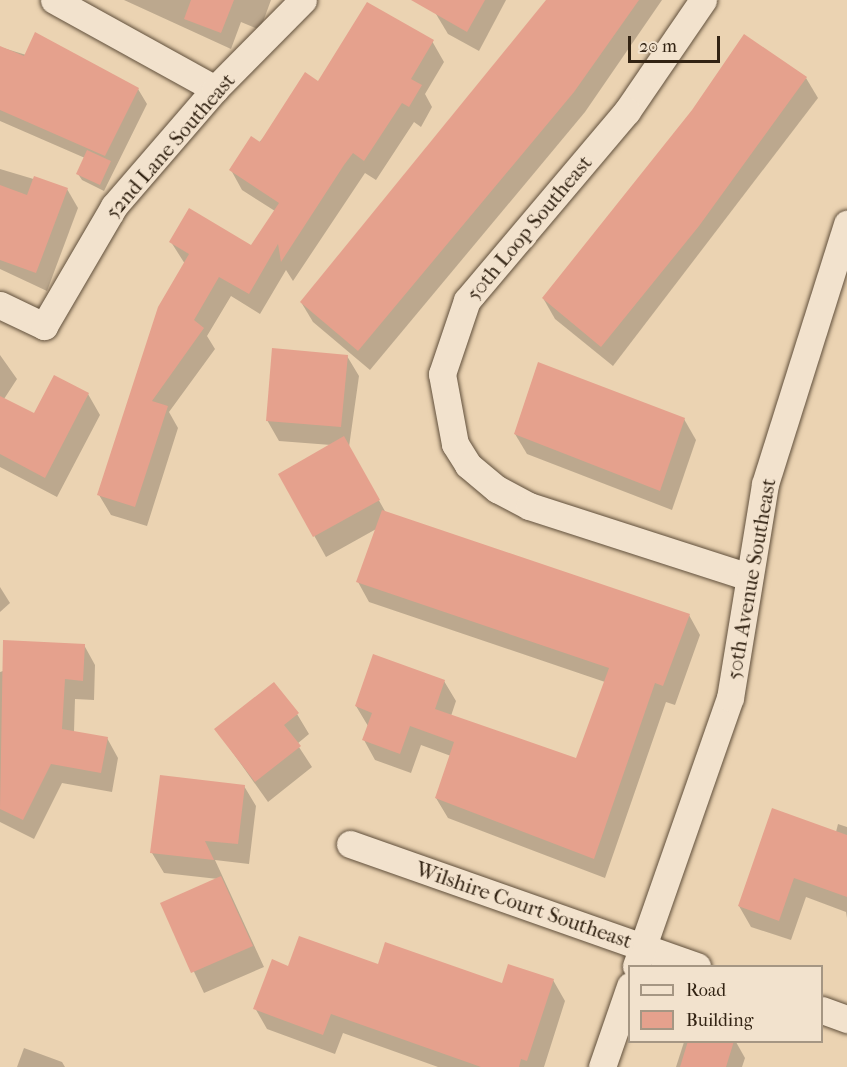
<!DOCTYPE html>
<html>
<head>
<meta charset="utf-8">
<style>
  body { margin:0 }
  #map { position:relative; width:847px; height:1067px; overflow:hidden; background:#ebd3b2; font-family:"IM FELL French Canon",serif }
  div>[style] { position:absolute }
  .shadow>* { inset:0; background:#0003 }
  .building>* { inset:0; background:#e5a18d }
  .roads { filter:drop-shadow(0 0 2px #604f3b) drop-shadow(0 0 2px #604f3b) }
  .minor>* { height:27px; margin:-13.5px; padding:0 13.5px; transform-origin:13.5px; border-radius:13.5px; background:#f2e2cd }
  span { translate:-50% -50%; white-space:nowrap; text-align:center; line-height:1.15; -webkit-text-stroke:6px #f2e2cd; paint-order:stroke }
  .street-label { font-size:21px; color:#322313 }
  .legend { position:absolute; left:628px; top:965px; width:195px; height:78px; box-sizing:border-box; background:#f2e2cd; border:2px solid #a59683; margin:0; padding:8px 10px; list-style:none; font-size:18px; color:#322313 }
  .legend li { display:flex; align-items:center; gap:12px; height:30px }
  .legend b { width:30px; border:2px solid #a59683 }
  .scale { position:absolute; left:628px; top:36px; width:92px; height:27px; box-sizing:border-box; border:3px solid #322313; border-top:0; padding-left:8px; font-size:18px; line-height:21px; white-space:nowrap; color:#322313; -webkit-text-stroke:4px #f2e2cd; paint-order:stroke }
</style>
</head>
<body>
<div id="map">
  <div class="shadow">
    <div style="clip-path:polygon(124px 0,271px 0,260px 30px,241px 22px,231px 49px)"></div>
    <div style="clip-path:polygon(444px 0,506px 0,479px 51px,448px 34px,436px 14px)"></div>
    <div style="clip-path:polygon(548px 0,662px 0,585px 112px,370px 370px,313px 322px,301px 302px)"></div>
    <div style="clip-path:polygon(432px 41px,444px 62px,425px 94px,432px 107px,421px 127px,414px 122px,376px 180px,365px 173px,293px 281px,286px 270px,260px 314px,231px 296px,207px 336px,215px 349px,169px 412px,178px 428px,147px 526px,111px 515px,99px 495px,185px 264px,171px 242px,252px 247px,275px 211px,242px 190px,231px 170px,319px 83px)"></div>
    <div style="clip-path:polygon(0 47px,138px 89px,147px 104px,104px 191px,82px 180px,78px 174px,85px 158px,0 121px)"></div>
    <div style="clip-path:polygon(806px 78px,818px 98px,613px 366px,555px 319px,543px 298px)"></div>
    <div style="clip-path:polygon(0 169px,67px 189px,78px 208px,47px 291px,0 269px)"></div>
    <div style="clip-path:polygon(0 355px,17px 379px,4px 399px,34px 415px,55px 377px,88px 394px,100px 415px,57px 497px,0 467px)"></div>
    <div style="clip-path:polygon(347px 356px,359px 376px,349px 447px,386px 513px,689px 615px,700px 635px,675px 705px,666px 702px,605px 878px,448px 818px,436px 798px,451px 756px,421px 745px,411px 773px,375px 760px,364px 740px,368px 726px,356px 706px,444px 681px,456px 701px,451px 716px,577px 760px,605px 682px,369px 602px,358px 582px,378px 528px,326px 557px,280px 474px,331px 445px,279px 441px,267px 420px)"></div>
    <div style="clip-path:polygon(539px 364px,684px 419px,696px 440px,672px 510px,527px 454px,515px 434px)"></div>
    <div style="clip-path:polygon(0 587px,10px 603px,0 612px)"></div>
    <div style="clip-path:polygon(84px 645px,95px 665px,94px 700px,75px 699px,74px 732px,107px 738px,118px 758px,112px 792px,62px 783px,34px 839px,0 822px,0 672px)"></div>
    <div style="clip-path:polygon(297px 714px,309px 734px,297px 744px,312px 767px,268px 802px,216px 729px)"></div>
    <div style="clip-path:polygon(244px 786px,256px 806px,249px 864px,215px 860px,264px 967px,204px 993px,162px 904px,218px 879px,164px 873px,152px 853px)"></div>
    <div style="clip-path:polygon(838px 824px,847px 827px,847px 918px,846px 912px,806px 897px,791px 940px,751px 927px,739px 906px,836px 832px)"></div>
    <div style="clip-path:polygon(378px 966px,503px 985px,553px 980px,565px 1001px,544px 1067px,438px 1067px,343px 1033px,335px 1054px,267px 1029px,255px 1008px,289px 968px)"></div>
    <div style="clip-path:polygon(684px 1042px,736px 1042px,745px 1058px,742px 1067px,676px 1067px)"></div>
    <div style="clip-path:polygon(24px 1048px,62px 1062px,65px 1067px,17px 1067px)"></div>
  </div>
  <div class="building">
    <div style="clip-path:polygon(191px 0,234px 0,221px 33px,184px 19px)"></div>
    <div style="clip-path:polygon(411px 0,485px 0,467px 32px)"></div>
    <div style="clip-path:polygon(546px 0,639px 0,574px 92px,358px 351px,300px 302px)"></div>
    <div style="clip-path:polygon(367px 2px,434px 40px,411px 79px,422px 85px,409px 107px,402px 103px,364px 161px,353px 153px,344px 165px,281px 262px,278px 244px,249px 294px,219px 277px,194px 320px,204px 328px,152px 401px,168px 406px,135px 507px,97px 495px,158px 307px,189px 254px,169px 242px,189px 208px,251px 245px,279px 203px,229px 170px,251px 136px,260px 142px,305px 72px,318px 81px)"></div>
    <div style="clip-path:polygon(35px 32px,139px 88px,105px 156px,0 110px,0 46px,24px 56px)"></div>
    <div style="clip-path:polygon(744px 34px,807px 77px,699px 226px,601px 347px,542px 298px,692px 110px)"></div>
    <div style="clip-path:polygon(87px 150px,111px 161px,100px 185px,76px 174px)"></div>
    <div style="clip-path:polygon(34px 176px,68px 188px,36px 273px,0 260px,0 185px,27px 195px)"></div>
    <div style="clip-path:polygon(272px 348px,348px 355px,341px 427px,266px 421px)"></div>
    <div style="clip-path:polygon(538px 362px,685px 418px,660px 491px,514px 434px)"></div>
    <div style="clip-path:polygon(54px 375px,89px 393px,45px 478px,0 454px,0 396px,34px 413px)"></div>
    <div style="clip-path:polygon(344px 436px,380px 500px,313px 537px,278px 474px)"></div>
    <div style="clip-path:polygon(382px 510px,690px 614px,663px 686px,655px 683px,594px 859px,435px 798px,454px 742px,410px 726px,400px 754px,362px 740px,372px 713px,355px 706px,373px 654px,445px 680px,435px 709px,576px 758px,609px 668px,356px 582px)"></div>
    <div style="clip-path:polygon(3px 640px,85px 644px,83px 681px,65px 679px,62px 729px,108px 737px,101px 773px,51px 764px,23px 820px,0 809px)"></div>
    <div style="clip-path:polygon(274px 682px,299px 713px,284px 725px,301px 746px,255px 782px,214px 729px)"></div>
    <div style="clip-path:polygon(160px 775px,245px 785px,238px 844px,205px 841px,214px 860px,150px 853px)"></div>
    <div style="clip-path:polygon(772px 808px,847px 835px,847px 897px,794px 878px,779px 921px,738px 906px)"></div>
    <div style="clip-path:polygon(221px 876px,253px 946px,191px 973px,160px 903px)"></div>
    <div style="clip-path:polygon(299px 936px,378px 964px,385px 942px,502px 983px,508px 964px,554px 979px,527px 1061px,521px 1059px,519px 1067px,481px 1067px,331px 1014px,323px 1035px,253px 1009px,272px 959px,288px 966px)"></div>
    <div style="clip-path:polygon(688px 1041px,734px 1041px,726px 1067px,680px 1067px)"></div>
  </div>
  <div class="roads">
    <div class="minor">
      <div style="left:54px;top:0;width:184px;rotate:28.9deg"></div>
      <div style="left:703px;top:0;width:135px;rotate:124.4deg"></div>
      <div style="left:627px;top:111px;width:248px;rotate:130.2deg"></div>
      <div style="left:467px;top:300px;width:78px;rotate:108.7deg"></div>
      <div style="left:442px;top:374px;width:71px;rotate:79.5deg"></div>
      <div style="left:455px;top:444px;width:25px;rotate:58deg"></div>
      <div style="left:468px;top:465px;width:38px;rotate:40deg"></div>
      <div style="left:497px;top:489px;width:36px;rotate:28deg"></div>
      <div style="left:529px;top:506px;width:231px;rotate:17.9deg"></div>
      <div style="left:0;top:305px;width:49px;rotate:25.5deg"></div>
      <div style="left:44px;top:326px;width:139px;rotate:-59.7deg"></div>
      <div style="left:114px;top:206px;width:155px;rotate:-49.2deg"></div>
      <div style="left:215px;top:89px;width:125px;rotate:-45.3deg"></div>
      <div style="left:350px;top:844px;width:368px;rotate:19.4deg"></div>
      <div style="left:636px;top:966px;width:284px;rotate:-70.7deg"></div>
      <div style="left:730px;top:698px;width:217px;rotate:-80.7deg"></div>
      <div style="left:765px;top:484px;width:273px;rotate:-72.5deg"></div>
      <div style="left:822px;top:1010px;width:27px;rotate:20deg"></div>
      <div style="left:602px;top:1067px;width:86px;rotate:-70.9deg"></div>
    </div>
  </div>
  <div class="street-label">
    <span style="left:170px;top:146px;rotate:-49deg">52nd Lane Southeast</span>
    <span style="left:529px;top:228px;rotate:-50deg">50th Loop Southeast</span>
    <span style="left:751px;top:579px;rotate:-80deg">50th Avenue Southeast</span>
    <span style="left:524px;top:905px;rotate:19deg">Wilshire Court Southeast</span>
  </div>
  <ul class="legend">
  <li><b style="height:8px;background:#f2e2cd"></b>Road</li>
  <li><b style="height:16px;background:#e5a18d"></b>Building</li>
  </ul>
  <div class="scale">20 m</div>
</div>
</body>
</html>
